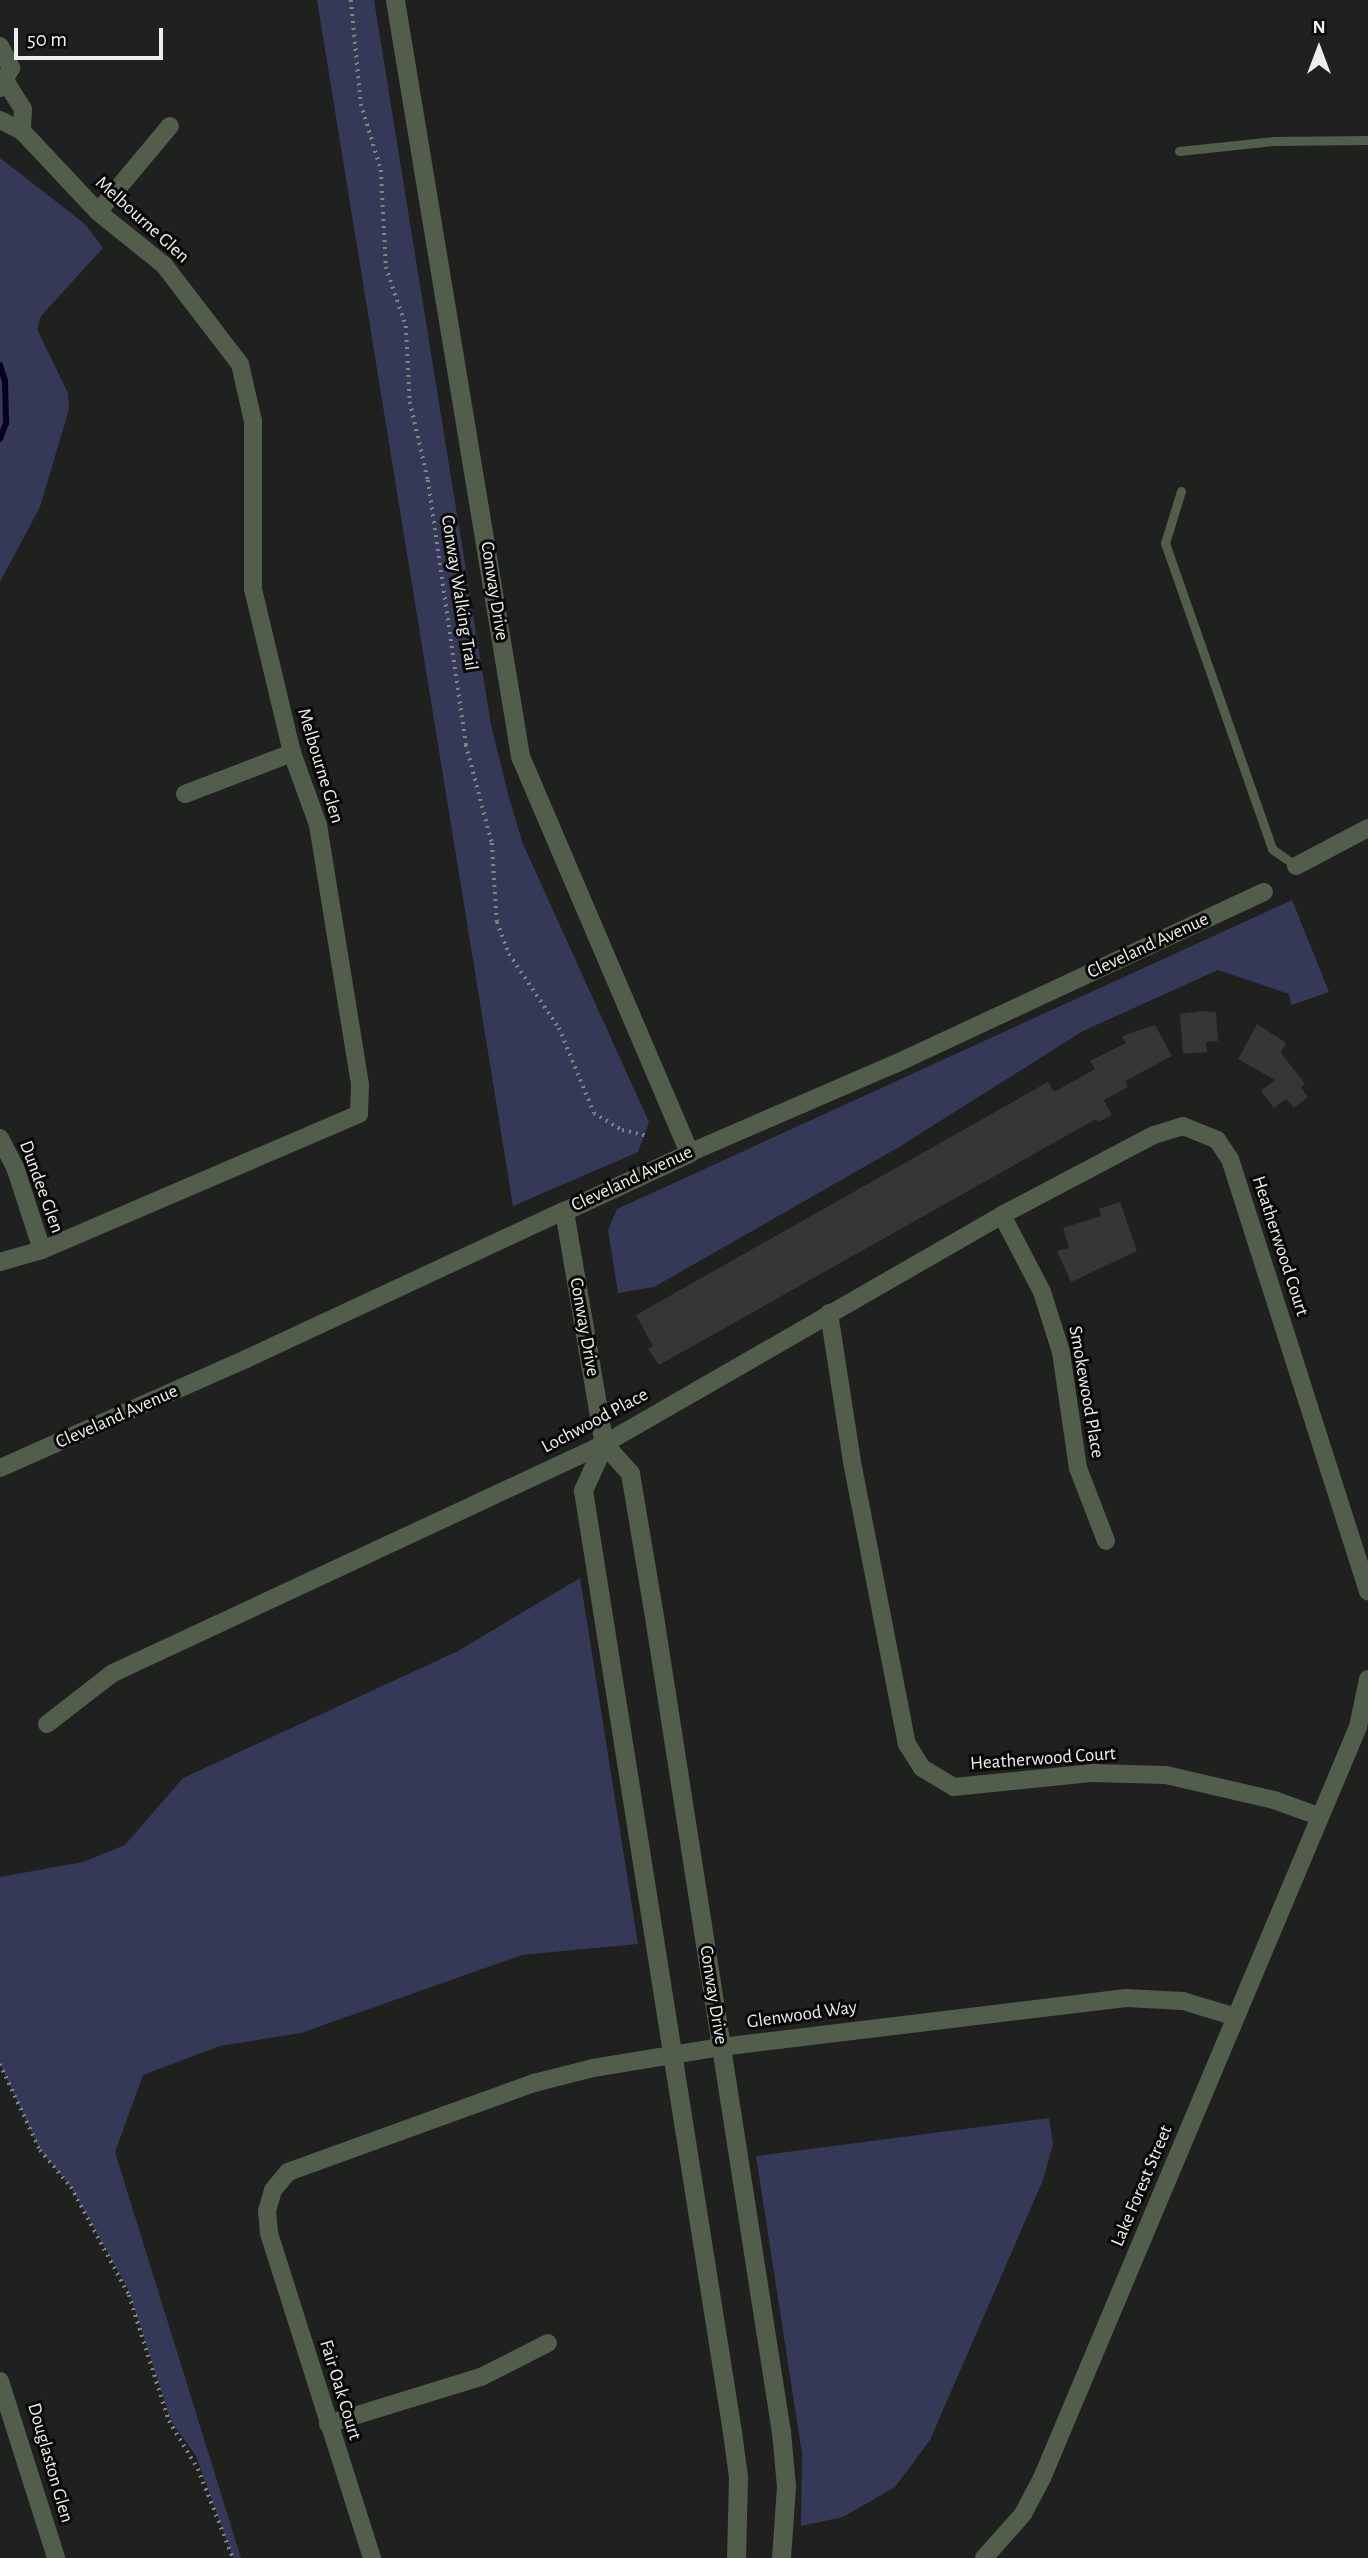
<!DOCTYPE html>
<html>
<head>
<meta charset="utf-8">
<style>
  body { margin:0 }
  #map { position:relative; width:1368px; height:2558px; overflow:hidden; background:#1e211d; font-family:"Alegreya Sans",sans-serif }
  div>[style] { position:absolute }
  .green>* { inset:0; background:#363857 }
  .stream>* { height:6px; margin:-3px; padding:0 3px; transform-origin:3px; border-radius:3px; background:#05011f }
  .building>* { inset:0; background:#353734 }
  .path>* { height:3.5px; margin-top:-1.75px; transform-origin:0; background:repeating-linear-gradient(90deg,#828481 0 2px,transparent 0 7px) }
  .service>* { height:9px; margin:-4.5px; padding:0 4.5px; transform-origin:4.5px; border-radius:4.5px; background:#525d4c }
  .minor>* { height:18px; margin:-9px; padding:0 9px; transform-origin:9px; border-radius:9px; background:#525d4c }
  .tertiary>* { height:19px; margin:-9.5px; padding:0 9.5px; transform-origin:9.5px; border-radius:9.5px; background:#525d4c }
  span { translate:-50% -50%; white-space:nowrap; text-align:center; line-height:1.15; -webkit-text-stroke:6px #090a08; paint-order:stroke }
  .street-label { font-size:19px; color:#eeefed }
  .north { position:absolute; left:1284px; top:14px; width:70px; height:70px; -webkit-text-stroke:5px #090a08; paint-order:stroke; rotate:0deg; font-size:19px; font-weight:700; line-height:28px; text-align:center; color:#eeefed }
  .north::after { content:''; display:block; margin:auto; width:24px; height:32px; background:#eeefed; clip-path:polygon(50% 0,100% 100%,50% 72%,0 100%) }
  .scale { position:absolute; left:14px; top:28px; width:149px; height:32px; box-sizing:border-box; border:4px solid #eeefed; border-top:0; padding-left:9px; font-size:21px; line-height:24px; white-space:nowrap; color:#eeefed; -webkit-text-stroke:5px #090a08; paint-order:stroke }
</style>
</head>
<body>
<div id="map">
  <div class="green">
    <div style="clip-path:polygon(317px 0,374px 0,491px 725px,508px 794px,523px 844px,649px 1122px,638px 1152px,513px 1206px)"></div>
    <div style="clip-path:polygon(0 158px,85px 224px,103px 248px,41px 316px,37px 329px,68px 393px,69px 409px,40px 507px,0 582px)"></div>
    <div style="clip-path:polygon(1292px 900px,1329px 992px,1291px 1005px,1289px 994px,1218px 970px,1083px 1031px,899px 1147px,654px 1287px,618px 1293px,608px 1230px,617px 1209px)"></div>
    <div style="clip-path:polygon(580px 1578px,638px 1944px,522px 1955px,301px 2033px,220px 2046px,143px 2075px,115px 2152px,241px 2558px,233px 2558px,196px 2456px,171px 2421px,128px 2289px,71px 2187px,40px 2150px,0 2064px,0 1877px,83px 1862px,125px 1845px,183px 1778px,458px 1651px)"></div>
    <div style="clip-path:polygon(1049px 2118px,1053px 2144px,1043px 2180px,930px 2440px,895px 2487px,843px 2517px,801px 2526px,802px 2454px,756px 2156px)"></div>
  </div>
  <div class="stream">
    <div style="left:0;top:365px;width:17px;rotate:73deg"></div>
    <div style="left:5px;top:381px;width:42px;rotate:88.6deg"></div>
    <div style="left:6px;top:423px;width:17px;rotate:111deg"></div>
  </div>
  <div class="building">
    <div style="clip-path:polygon(1202px 1011px,1216px 1012px,1218px 1041px,1206px 1042px,1207px 1052px,1183px 1054px,1180px 1014px)"></div>
    <div style="clip-path:polygon(1257px 1024px,1286px 1043px,1281px 1053px,1305px 1084px,1301px 1087px,1308px 1097px,1294px 1108px,1286px 1099px,1274px 1108px,1261px 1091px,1275px 1080px,1238px 1059px)"></div>
    <div style="clip-path:polygon(1155px 1025px,1172px 1056px,1125px 1081px,1128px 1087px,1104px 1100px,1112px 1115px,1098px 1122px,1096px 1119px,659px 1365px,648px 1349px,653px 1346px,636px 1315px,1048px 1082px,1054px 1092px,1095px 1069px,1090px 1061px,1126px 1043px,1122px 1036px)"></div>
    <div style="clip-path:polygon(1120px 1202px,1137px 1251px,1071px 1282px,1057px 1251px,1069px 1248px,1063px 1228px,1101px 1216px,1099px 1209px)"></div>
  </div>
  <div class="path">
    <div style="left:351px;top:0;width:104px;rotate:84.5deg"></div>
    <div style="left:361px;top:104px;width:69px;rotate:73.1deg"></div>
    <div style="left:381px;top:170px;width:97px;rotate:87deg"></div>
    <div style="left:386px;top:267px;width:62px;rotate:71.3deg"></div>
    <div style="left:406px;top:326px;width:76px;rotate:87deg"></div>
    <div style="left:410px;top:402px;width:80px;rotate:77deg"></div>
    <div style="left:428px;top:480px;width:268px;rotate:81.8deg"></div>
    <div style="left:466px;top:745px;width:101px;rotate:75.1deg"></div>
    <div style="left:492px;top:843px;width:79px;rotate:86.4deg"></div>
    <div style="left:497px;top:922px;width:34px;rotate:69deg"></div>
    <div style="left:509px;top:954px;width:89px;rotate:56deg"></div>
    <div style="left:559px;top:1028px;width:92px;rotate:67.6deg"></div>
    <div style="left:594px;top:1113px;width:33px;rotate:31deg"></div>
    <div style="left:622px;top:1130px;width:26px;rotate:13deg"></div>
    <div style="left:0;top:2064px;width:95px;rotate:65.1deg"></div>
    <div style="left:40px;top:2150px;width:48px;rotate:50deg"></div>
    <div style="left:71px;top:2187px;width:123px;rotate:61.8deg"></div>
    <div style="left:129px;top:2295px;width:132px;rotate:72.4deg"></div>
    <div style="left:169px;top:2421px;width:56px;rotate:58.9deg"></div>
    <div style="left:198px;top:2469px;width:96px;rotate:68.5deg"></div>
  </div>
  <div class="service">
    <div style="left:1179px;top:151px;width:96px;rotate:-6deg"></div>
    <div style="left:1274px;top:141px;width:94px;rotate:-0.6deg"></div>
    <div style="left:1181px;top:491px;width:54px;rotate:107.1deg"></div>
    <div style="left:1165px;top:543px;width:324px;rotate:70.7deg"></div>
    <div style="left:1272px;top:849px;width:29px;rotate:35deg"></div>
  </div>
  <div class="minor">
    <div style="left:0;top:46px;width:25px;rotate:63deg"></div>
    <div style="left:11px;top:68px;width:23px;rotate:119deg"></div>
    <div style="left:6px;top:82px;width:32px;rotate:58deg"></div>
    <div style="left:23px;top:109px;width:22px;rotate:93deg"></div>
    <div style="left:0;top:120px;width:25px;rotate:27deg"></div>
    <div style="left:22px;top:131px;width:111px;rotate:46.8deg"></div>
    <div style="left:98px;top:212px;width:85px;rotate:38.8deg"></div>
    <div style="left:164px;top:265px;width:125px;rotate:52.5deg"></div>
    <div style="left:240px;top:364px;width:58px;rotate:77.2deg"></div>
    <div style="left:253px;top:421px;width:168px;rotate:90deg"></div>
    <div style="left:253px;top:589px;width:169px;rotate:76.6deg"></div>
    <div style="left:292px;top:753px;width:77px;rotate:70.1deg"></div>
    <div style="left:318px;top:825px;width:263px;rotate:80.8deg"></div>
    <div style="left:360px;top:1085px;width:29px;rotate:92deg"></div>
    <div style="left:359px;top:1114px;width:345px;rotate:156.8deg"></div>
    <div style="left:42px;top:1250px;width:44px;rotate:164.1deg"></div>
    <div style="left:98px;top:212px;width:112px;rotate:-50.1deg"></div>
    <div style="left:185px;top:794px;width:115px;rotate:-21deg"></div>
    <div style="left:1296px;top:866px;width:81px;rotate:-27.8deg"></div>
    <div style="left:0;top:1138px;width:33px;rotate:63deg"></div>
    <div style="left:15px;top:1167px;width:87px;rotate:72deg"></div>
    <div style="left:689px;top:1153px;width:224px;rotate:-23.4deg"></div>
    <div style="left:895px;top:1064px;width:407px;rotate:-25deg"></div>
    <div style="left:1002px;top:1215px;width:87px;rotate:62.5deg"></div>
    <div style="left:1042px;top:1292px;width:63px;rotate:72.4deg"></div>
    <div style="left:1061px;top:1352px;width:117px;rotate:81.7deg"></div>
    <div style="left:1078px;top:1468px;width:78px;rotate:69deg"></div>
    <div style="left:829px;top:1313px;width:151px;rotate:81.2deg"></div>
    <div style="left:852px;top:1462px;width:287px;rotate:79deg"></div>
    <div style="left:907px;top:1744px;width:28px;rotate:58deg"></div>
    <div style="left:922px;top:1768px;width:37px;rotate:31deg"></div>
    <div style="left:954px;top:1787px;width:140px;rotate:-5.8deg"></div>
    <div style="left:1093px;top:1773px;width:73px;rotate:1.6deg"></div>
    <div style="left:1166px;top:1775px;width:111px;rotate:13deg"></div>
    <div style="left:1274px;top:1800px;width:47px;rotate:20deg"></div>
    <div style="left:0;top:1468px;width:269px;rotate:-23.9deg"></div>
    <div style="left:246px;top:1359px;width:351px;rotate:-25deg"></div>
    <div style="left:47px;top:1724px;width:83px;rotate:-37.7deg"></div>
    <div style="left:113px;top:1673px;width:542px;rotate:-25deg"></div>
    <div style="left:604px;top:1444px;width:459px;rotate:-29.9deg"></div>
    <div style="left:1002px;top:1215px;width:172px;rotate:-27.8deg"></div>
    <div style="left:1154px;top:1135px;width:30px;rotate:-17deg"></div>
    <div style="left:1183px;top:1126px;width:37px;rotate:22deg"></div>
    <div style="left:1217px;top:1140px;width:23px;rotate:56deg"></div>
    <div style="left:1230px;top:1159px;width:454px;rotate:72.3deg"></div>
    <div style="left:0;top:2381px;width:186px;rotate:72.4deg"></div>
    <div style="left:328px;top:2424px;width:160px;rotate:-17.1deg"></div>
    <div style="left:481px;top:2377px;width:75px;rotate:-26.9deg"></div>
    <div style="left:372px;top:2558px;width:341px;rotate:-107.6deg"></div>
    <div style="left:269px;top:2233px;width:22px;rotate:-95deg"></div>
    <div style="left:267px;top:2211px;width:22px;rotate:-74deg"></div>
    <div style="left:273px;top:2190px;width:23px;rotate:-50deg"></div>
    <div style="left:288px;top:2172px;width:262px;rotate:-19.9deg"></div>
    <div style="left:534px;top:2083px;width:61px;rotate:-14.3deg"></div>
    <div style="left:593px;top:2068px;width:130px;rotate:-9.3deg"></div>
    <div style="left:721px;top:2047px;width:408px;rotate:-6.9deg"></div>
    <div style="left:1126px;top:1998px;width:57px;rotate:3deg"></div>
    <div style="left:1183px;top:2001px;width:55px;rotate:16.8deg"></div>
    <div style="left:984px;top:2558px;width:59px;rotate:-48.4deg"></div>
    <div style="left:1023px;top:2514px;width:41px;rotate:-62.2deg"></div>
    <div style="left:1042px;top:2478px;width:815px;rotate:-67.18deg"></div>
    <div style="left:1358px;top:1727px;width:49px;rotate:-78.2deg"></div>
  </div>
  <div class="tertiary">
    <div style="left:395px;top:0;width:766px;rotate:80.61deg"></div>
    <div style="left:520px;top:756px;width:431px;rotate:66.9deg"></div>
    <div style="left:689px;top:1153px;width:138px;rotate:155.1deg"></div>
    <div style="left:564px;top:1211px;width:236px;rotate:80.3deg"></div>
    <div style="left:604px;top:1444px;width:39px;rotate:48deg"></div>
    <div style="left:630px;top:1473px;width:152px;rotate:80.5deg"></div>
    <div style="left:655px;top:1623px;width:819px;rotate:81.15deg"></div>
    <div style="left:781px;top:2432px;width:54px;rotate:84.7deg"></div>
    <div style="left:786px;top:2486px;width:72px;rotate:94deg"></div>
    <div style="left:604px;top:1444px;width:51px;rotate:114.5deg"></div>
    <div style="left:583px;top:1490px;width:954px;rotate:81.01deg"></div>
    <div style="left:732px;top:2432px;width:45px;rotate:82.4deg"></div>
    <div style="left:738px;top:2477px;width:81px;rotate:91.4deg"></div>
  </div>
  <div class="street-label">
    <span style="left:142px;top:220px;rotate:42deg">Melbourne Glen</span>
    <span style="left:494px;top:591px;rotate:81deg">Conway Drive</span>
    <span style="left:459px;top:593px;rotate:81deg">Conway Walking Trail</span>
    <span style="left:320px;top:766px;rotate:73deg">Melbourne Glen</span>
    <span style="left:1148px;top:946px;rotate:-25deg">Cleveland Avenue</span>
    <span style="left:632px;top:1179px;rotate:-25deg">Cleveland Avenue</span>
    <span style="left:41px;top:1187px;rotate:70deg">Dundee Glen</span>
    <span style="left:1280px;top:1246px;rotate:72deg">Heatherwood Court</span>
    <span style="left:584px;top:1327px;rotate:80deg">Conway Drive</span>
    <span style="left:1086px;top:1392px;rotate:80deg">Smokewood Place</span>
    <span style="left:117px;top:1417px;rotate:-24deg">Cleveland Avenue</span>
    <span style="left:595px;top:1421px;rotate:-28deg">Lochwood Place</span>
    <span style="left:1043px;top:1759px;rotate:-4deg">Heatherwood Court</span>
    <span style="left:713px;top:1995px;rotate:81deg">Conway Drive</span>
    <span style="left:802px;top:2015px;rotate:-8deg">Glenwood Way</span>
    <span style="left:1142px;top:2186px;rotate:-67deg">Lake Forest Street</span>
    <span style="left:340px;top:2390px;rotate:73deg">Fair Oak Court</span>
    <span style="left:50px;top:2463px;rotate:74deg">Douglaston Glen</span>
  </div>
  <div class="north">N</div>
  <div class="scale">50 m</div>
</div>
</body>
</html>
